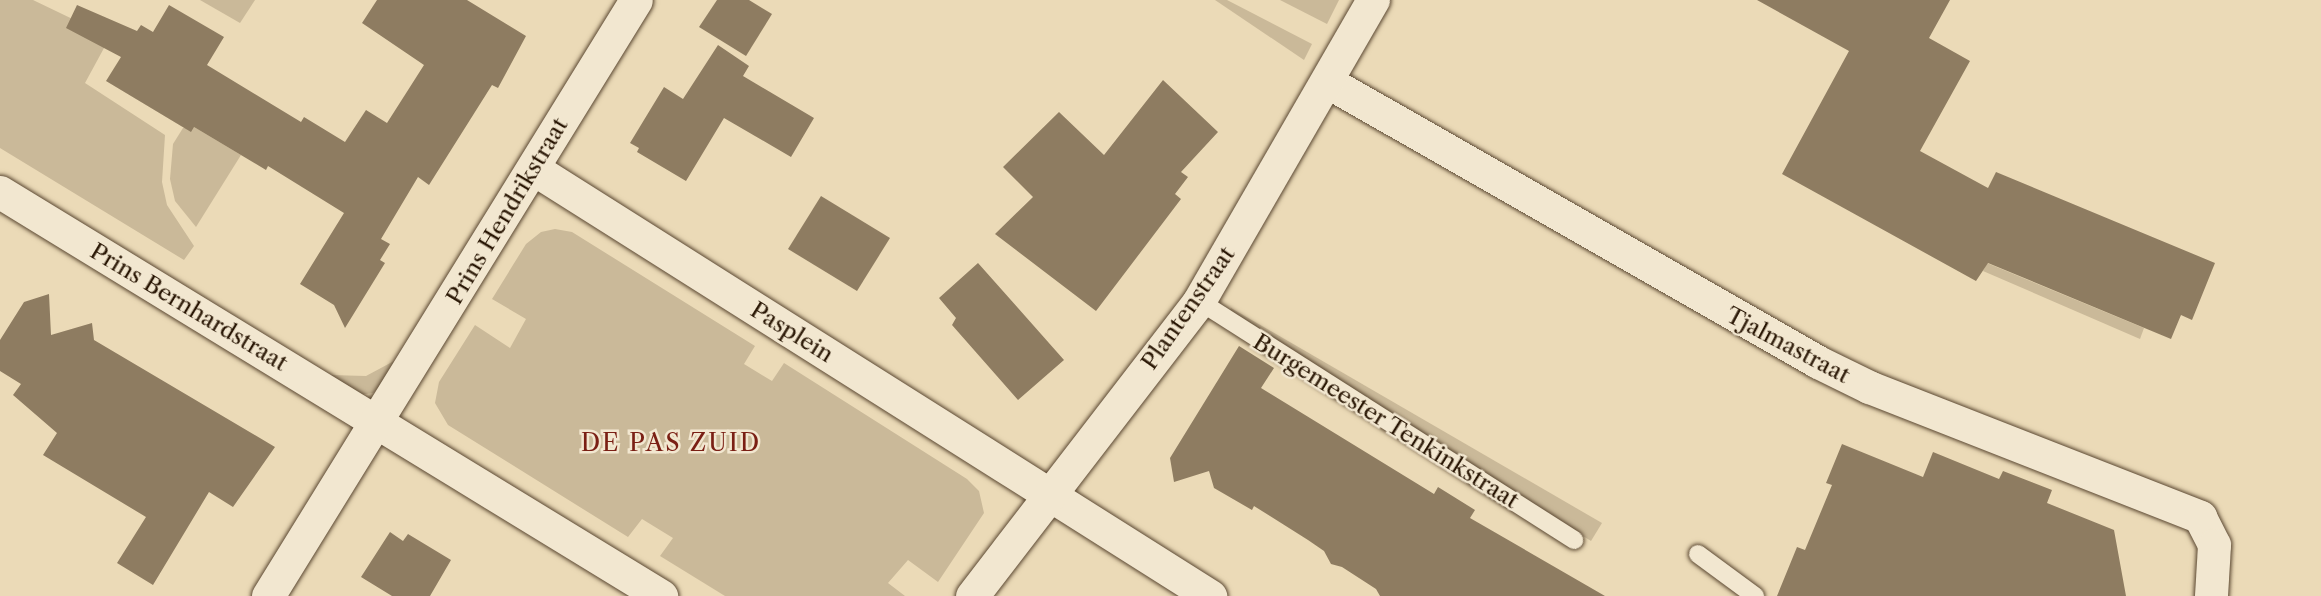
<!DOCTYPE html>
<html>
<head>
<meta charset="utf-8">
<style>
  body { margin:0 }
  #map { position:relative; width:2321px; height:596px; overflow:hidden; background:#ebdab7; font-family:"Libre Caslon Text",serif }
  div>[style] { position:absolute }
  .green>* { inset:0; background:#cab999 }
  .building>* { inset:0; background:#8e7c61 }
  .roads { filter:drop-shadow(0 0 2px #5a4731) drop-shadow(0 0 2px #5a4731) }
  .service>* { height:18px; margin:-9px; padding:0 9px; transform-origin:9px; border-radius:9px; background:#f2e7d0 }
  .minor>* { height:33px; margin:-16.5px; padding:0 16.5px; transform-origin:16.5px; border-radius:16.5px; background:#f2e7d0 }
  span { translate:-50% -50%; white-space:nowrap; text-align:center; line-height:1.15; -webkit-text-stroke:5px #f2e7d0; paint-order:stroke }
  .street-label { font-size:23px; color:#291604 }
  .neighbourhood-label { font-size:24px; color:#7a1f14; letter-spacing:2px }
</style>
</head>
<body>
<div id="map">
  <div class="green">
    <div style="clip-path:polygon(0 0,33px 0,110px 37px,85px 83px,165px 135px,162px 182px,167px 205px,194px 246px,184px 260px,0 148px)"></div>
    <div style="clip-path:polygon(200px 0,255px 0,240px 23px)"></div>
    <div style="clip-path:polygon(1215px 0,1227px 0,1312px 44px,1304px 60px)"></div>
    <div style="clip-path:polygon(1280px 0,1339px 0,1327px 24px)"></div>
    <div style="clip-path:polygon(194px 127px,241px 155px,196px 227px,175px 201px,170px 179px,173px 144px,183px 128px)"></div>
    <div style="clip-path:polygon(555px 229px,572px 232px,755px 346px,744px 364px,772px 381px,784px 363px,967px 479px,979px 491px,984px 513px,938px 582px,908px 560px,888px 583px,905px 596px,725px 596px,660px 556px,673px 538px,642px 519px,628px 537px,448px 425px,435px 403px,439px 382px,475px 325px,510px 348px,526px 319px,492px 299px,526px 244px,541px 232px)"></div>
    <div style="clip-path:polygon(1987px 263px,2144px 328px,2140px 339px,1983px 271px)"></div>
    <div style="clip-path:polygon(1231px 308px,1602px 523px,1591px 541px,1229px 312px)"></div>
    <div style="clip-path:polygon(394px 361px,384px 383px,373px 393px,359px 395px,330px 375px,366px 376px)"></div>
  </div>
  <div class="building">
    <div style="clip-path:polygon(377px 0,467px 0,526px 36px,498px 88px,492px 85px,429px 185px,418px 177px,381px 239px,390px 244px,380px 260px,385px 263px,345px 328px,334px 305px,300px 284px,344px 213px,268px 166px,266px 170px,194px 127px,191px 132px,106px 81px,121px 57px,66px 28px,77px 5px,137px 31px,141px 25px,153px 32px,169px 5px,224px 37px,207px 65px,301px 122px,304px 117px,345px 142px,366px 110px,387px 123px,424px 65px,362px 23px)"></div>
    <div style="clip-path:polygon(717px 0,749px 0,772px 14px,746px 56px,699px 27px)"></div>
    <div style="clip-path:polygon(1757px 0,1950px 0,1929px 38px,1970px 61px,1920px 151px,1988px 188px,1996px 172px,2215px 263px,2192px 320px,2181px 315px,2171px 339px,1988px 263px,1976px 281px,1782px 174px,1849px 51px)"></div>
    <div style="clip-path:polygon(718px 45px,749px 66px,743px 76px,814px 118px,791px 157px,724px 118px,686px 181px,637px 152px,639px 148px,630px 143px,664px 87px,683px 99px)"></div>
    <div style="clip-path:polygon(1163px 80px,1218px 132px,1181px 172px,1188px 177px,1175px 194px,1181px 199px,1096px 311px,995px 234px,1033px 197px,1003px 167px,1059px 112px,1104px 155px)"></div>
    <div style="clip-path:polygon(821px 196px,890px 238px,857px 291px,788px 249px)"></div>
    <div style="clip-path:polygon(978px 263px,1064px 360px,1018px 400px,952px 325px,956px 318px,939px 298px)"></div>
    <div style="clip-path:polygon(49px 294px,51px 335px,92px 323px,94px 340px,275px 447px,233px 507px,209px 492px,153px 585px,117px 563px,146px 517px,43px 455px,57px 433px,13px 395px,21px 384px,0 371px,0 340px,24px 302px)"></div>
    <div style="clip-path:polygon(1239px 346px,1274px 368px,1261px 388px,1434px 494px,1438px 487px,1475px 510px,1470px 518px,1605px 596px,1380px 596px,1376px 589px,1342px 567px,1331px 564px,1324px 551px,1308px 540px,1254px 506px,1252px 510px,1214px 488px,1209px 471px,1174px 482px,1170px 458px)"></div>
    <div style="clip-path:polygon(1842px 444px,1923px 477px,1933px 452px,1999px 479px,2003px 471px,2052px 490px,2047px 503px,2114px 530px,2126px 596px,1777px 596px,1797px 547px,1805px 550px,1832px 485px,1826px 483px)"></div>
    <div style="clip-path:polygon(390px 532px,403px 541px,408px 534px,451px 560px,430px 596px,392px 596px,361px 577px)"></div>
  </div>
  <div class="roads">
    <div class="service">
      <div style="left:1199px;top:301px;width:445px;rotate:32.5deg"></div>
      <div style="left:1698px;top:554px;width:71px;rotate:36.4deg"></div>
    </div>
    <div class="minor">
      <div style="left:1328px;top:82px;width:564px;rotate:29.74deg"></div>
      <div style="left:1818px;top:362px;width:57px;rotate:26.1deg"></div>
      <div style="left:1869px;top:387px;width:356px;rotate:21.4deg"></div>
      <div style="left:2200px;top:517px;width:31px;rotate:63deg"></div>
      <div style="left:2214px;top:545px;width:51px;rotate:93.4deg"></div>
      <div style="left:534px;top:169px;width:800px;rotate:32.28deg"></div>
      <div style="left:0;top:192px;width:775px;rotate:31.43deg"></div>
      <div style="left:268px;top:596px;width:700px;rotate:-58.31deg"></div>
      <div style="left:972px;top:596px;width:372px;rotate:-52.4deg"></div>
      <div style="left:1199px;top:301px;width:348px;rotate:-60deg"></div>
    </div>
  </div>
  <div class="street-label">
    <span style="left:507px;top:211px;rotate:-59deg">Prins Hendrikstraat</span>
    <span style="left:189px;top:307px;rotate:31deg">Prins Bernhardstraat</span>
    <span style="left:1188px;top:308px;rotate:-55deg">Plantenstraat</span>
    <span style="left:792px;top:332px;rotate:32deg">Pasplein</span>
    <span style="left:1788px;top:345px;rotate:28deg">Tjalmastraat</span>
    <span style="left:1386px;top:421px;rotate:32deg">Burgemeester Tenkinkstraat</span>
  </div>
  <div class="neighbourhood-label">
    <span style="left:671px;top:443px">DE PAS ZUID</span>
  </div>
</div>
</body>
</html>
